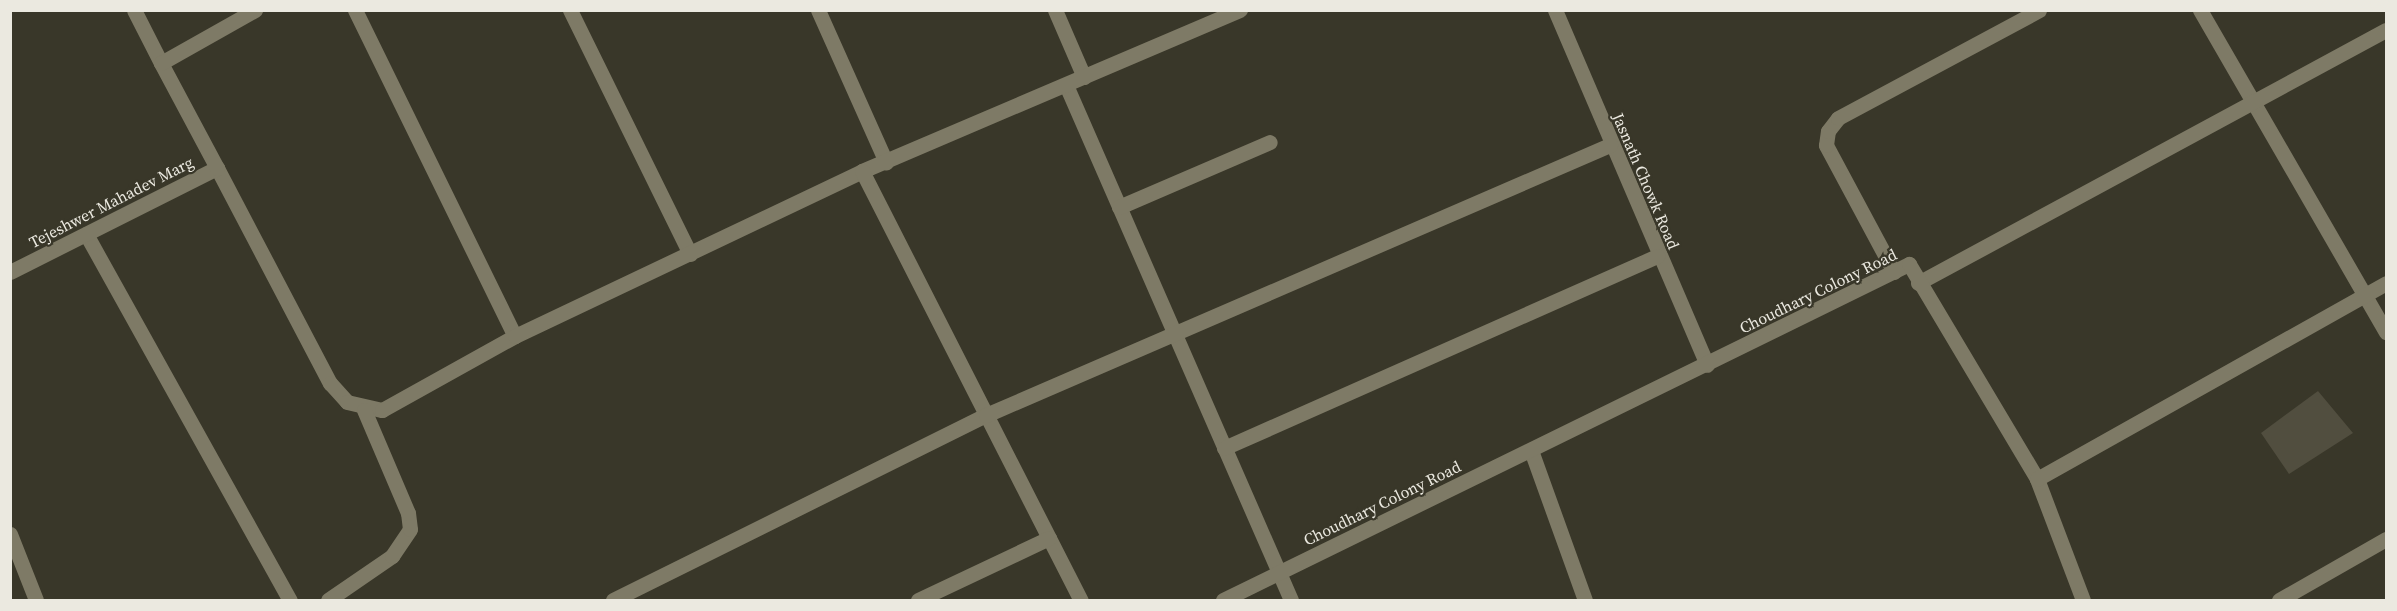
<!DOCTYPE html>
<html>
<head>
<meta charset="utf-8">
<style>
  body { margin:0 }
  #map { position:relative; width:2397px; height:611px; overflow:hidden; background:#393729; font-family:"Source Serif 4",serif }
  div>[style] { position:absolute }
  .building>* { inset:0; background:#514e3f }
  .minor>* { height:15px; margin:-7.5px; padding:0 7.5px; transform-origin:7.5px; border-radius:7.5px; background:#7e7a66 }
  span { translate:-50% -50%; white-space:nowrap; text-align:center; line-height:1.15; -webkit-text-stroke:4.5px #393729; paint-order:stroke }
  .street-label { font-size:16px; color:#ebe9e0 }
  .frame { position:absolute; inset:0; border:12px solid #ebe9e0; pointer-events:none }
</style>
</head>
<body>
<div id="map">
  <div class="building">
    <div style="clip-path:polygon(2318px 391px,2353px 433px,2289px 474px,2261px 433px)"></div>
  </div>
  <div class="minor">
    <div style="left:134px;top:10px;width:59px;rotate:63deg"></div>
    <div style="left:355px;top:10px;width:363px;rotate:63.9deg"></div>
    <div style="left:570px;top:10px;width:272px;rotate:63.8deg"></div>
    <div style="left:818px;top:10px;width:167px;rotate:65.9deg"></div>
    <div style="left:1055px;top:10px;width:73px;rotate:66.6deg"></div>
    <div style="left:1555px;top:10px;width:386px;rotate:66.8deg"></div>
    <div style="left:2200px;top:10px;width:372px;rotate:60deg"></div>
    <div style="left:1066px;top:85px;width:562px;rotate:66.4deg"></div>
    <div style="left:217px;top:168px;width:243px;rotate:62.3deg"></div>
    <div style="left:330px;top:383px;width:25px;rotate:48deg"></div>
    <div style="left:347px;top:402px;width:36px;rotate:13deg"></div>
    <div style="left:382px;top:410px;width:152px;rotate:-29.1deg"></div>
    <div style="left:515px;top:336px;width:384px;rotate:-25.4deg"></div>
    <div style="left:862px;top:171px;width:411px;rotate:-23.1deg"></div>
    <div style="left:862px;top:171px;width:482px;rotate:63deg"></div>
    <div style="left:1119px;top:207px;width:164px;rotate:-23.3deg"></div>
    <div style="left:86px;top:234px;width:419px;rotate:60.9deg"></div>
    <div style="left:10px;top:272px;width:232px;rotate:-26.7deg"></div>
    <div style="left:217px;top:168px;width:119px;rotate:-118.1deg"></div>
    <div style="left:161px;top:63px;width:108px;rotate:-29.4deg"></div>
    <div style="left:1894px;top:272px;width:144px;rotate:-118.2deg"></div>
    <div style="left:1826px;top:145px;width:14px;rotate:-82deg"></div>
    <div style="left:1828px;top:131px;width:16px;rotate:-52deg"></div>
    <div style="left:1838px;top:118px;width:228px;rotate:-28.2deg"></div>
    <div style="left:1918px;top:283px;width:532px;rotate:-28.4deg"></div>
    <div style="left:1224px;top:448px;width:474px;rotate:-23.9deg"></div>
    <div style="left:1532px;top:453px;width:156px;rotate:70.2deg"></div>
    <div style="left:2037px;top:479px;width:129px;rotate:69.2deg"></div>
    <div style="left:10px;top:534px;width:71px;rotate:68.5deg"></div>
    <div style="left:328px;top:600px;width:78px;rotate:-34.5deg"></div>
    <div style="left:392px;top:556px;width:32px;rotate:-56deg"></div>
    <div style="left:410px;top:529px;width:16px;rotate:-97deg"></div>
    <div style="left:408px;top:513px;width:112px;rotate:-113.1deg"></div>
    <div style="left:613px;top:600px;width:416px;rotate:-26.4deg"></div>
    <div style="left:986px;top:415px;width:680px;rotate:-23.4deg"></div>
    <div style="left:918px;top:600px;width:145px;rotate:-25.3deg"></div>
    <div style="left:1223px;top:600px;width:764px;rotate:-26.1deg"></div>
    <div style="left:1909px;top:264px;width:250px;rotate:59.2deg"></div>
    <div style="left:2037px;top:479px;width:400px;rotate:-29.3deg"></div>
    <div style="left:2279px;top:600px;width:123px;rotate:-29.7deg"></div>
  </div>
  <div class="street-label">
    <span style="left:1646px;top:181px;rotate:67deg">Jasnath Chowk Road</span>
    <span style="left:111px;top:202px;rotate:-27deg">Tejeshwer Mahadev Marg</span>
    <span style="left:1818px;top:291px;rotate:-26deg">Choudhary Colony Road</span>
    <span style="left:1382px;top:503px;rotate:-26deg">Choudhary Colony Road</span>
  </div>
  <div class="frame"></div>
</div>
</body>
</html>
